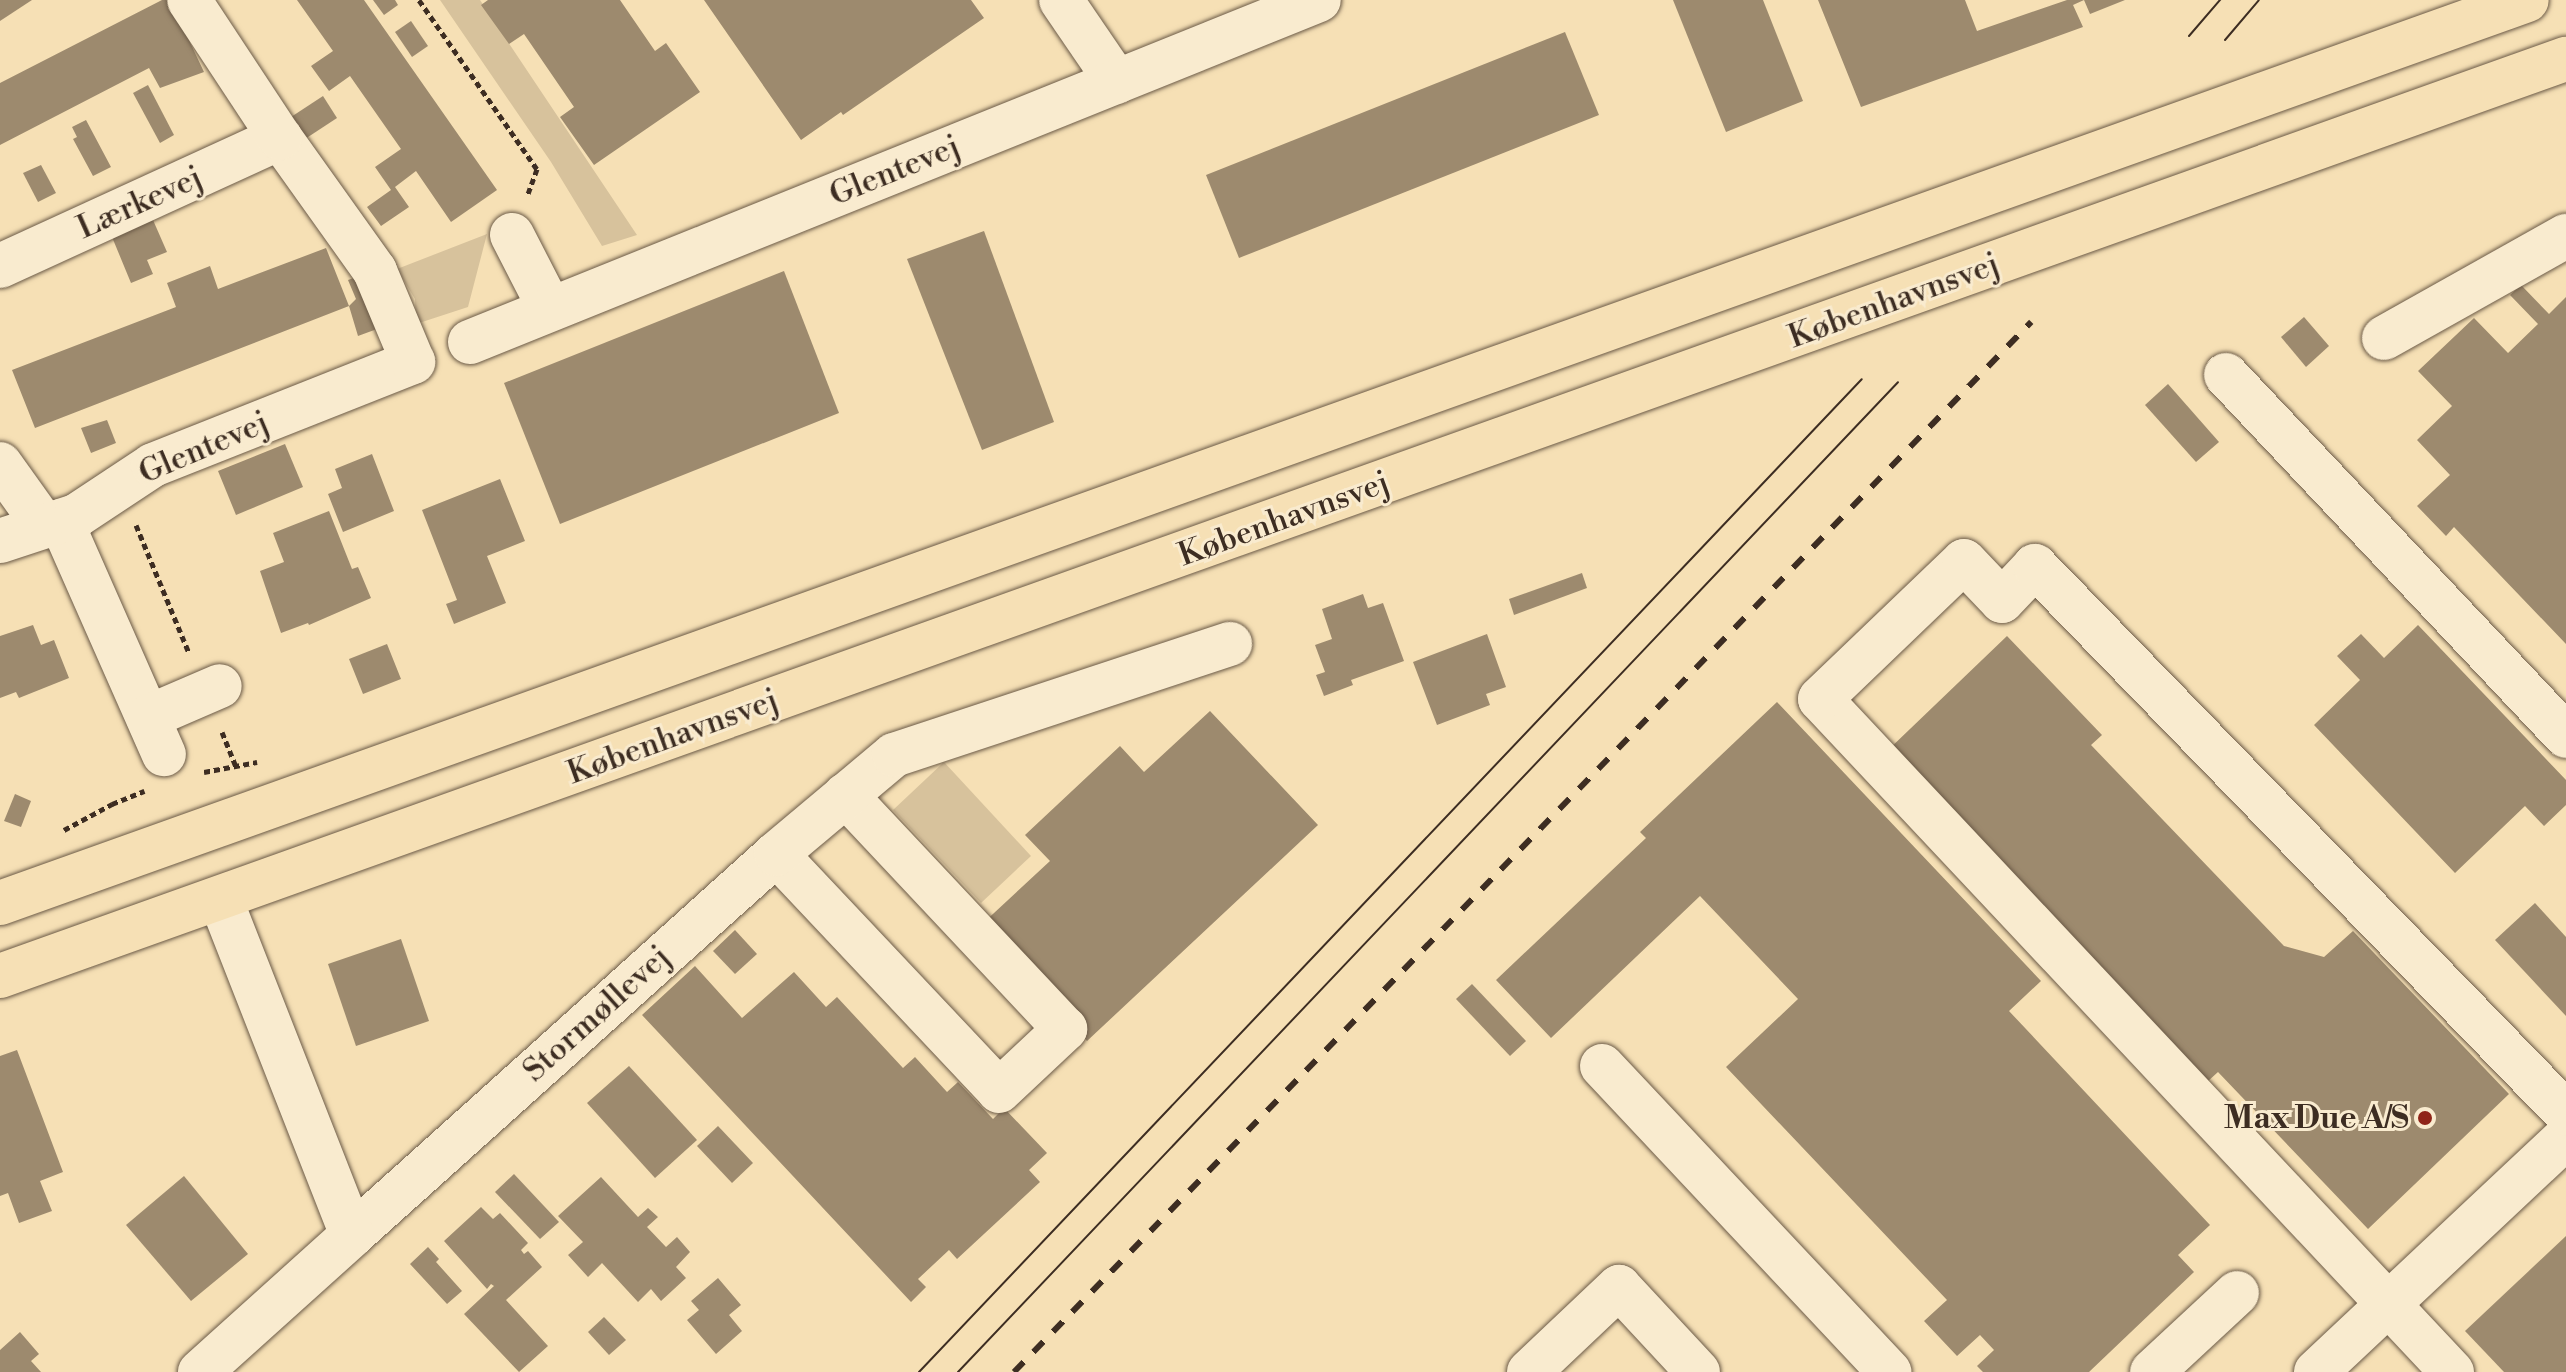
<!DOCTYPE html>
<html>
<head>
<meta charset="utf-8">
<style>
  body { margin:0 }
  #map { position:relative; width:2566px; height:1372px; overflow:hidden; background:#f6e0b5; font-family:"Libre Bodoni",serif }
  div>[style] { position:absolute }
  .green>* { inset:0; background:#d7c29c }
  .building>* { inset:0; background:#9d8a6e }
  .path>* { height:5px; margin-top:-2.5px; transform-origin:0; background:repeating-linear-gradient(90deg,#3d2d22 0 6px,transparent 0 10px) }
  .roads { filter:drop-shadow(0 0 2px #6b5a47) drop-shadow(0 0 2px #6b5a47) }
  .minor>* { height:44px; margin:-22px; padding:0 22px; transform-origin:22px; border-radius:22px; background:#f9ebcf }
  .major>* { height:44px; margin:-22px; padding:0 22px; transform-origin:22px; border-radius:22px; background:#f6e0b5 }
  .tram>* { height:2px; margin:-1px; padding:0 1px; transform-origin:1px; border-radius:1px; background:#3d2d22 }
  .rail>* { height:6px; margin-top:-3px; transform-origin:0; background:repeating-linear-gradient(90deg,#3d2d22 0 14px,transparent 0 28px) }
  .dots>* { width:22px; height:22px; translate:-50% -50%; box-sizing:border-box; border:4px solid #f9ebcf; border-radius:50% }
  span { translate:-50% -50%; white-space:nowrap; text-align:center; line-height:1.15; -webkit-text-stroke:6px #f9ebcf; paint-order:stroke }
  .street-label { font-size:32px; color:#3d2d22 }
  .poi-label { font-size:32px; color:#3d2d22; font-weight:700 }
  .right { translate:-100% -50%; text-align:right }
</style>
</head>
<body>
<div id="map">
  <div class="green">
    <div style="clip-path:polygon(440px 0,480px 0,637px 235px,602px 246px,551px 162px)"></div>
    <div style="clip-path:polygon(487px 234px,468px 307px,416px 324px,415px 299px,397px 269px)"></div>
    <div style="clip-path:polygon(944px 762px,1031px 856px,981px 903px,893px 810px)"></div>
  </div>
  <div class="building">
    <div style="clip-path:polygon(0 0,32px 0,0 21px)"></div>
    <div style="clip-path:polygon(162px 0,170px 0,204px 72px,160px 88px,149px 68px,0 145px,0 83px)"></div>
    <div style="clip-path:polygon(297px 0,364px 0,497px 190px,451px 222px,416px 171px,395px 187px,409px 207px,381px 226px,367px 207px,391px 190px,375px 167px,401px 149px,350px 76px,329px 91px,311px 66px,333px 51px)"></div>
    <div style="clip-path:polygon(373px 0,395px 0,398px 5px,384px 15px)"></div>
    <div style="clip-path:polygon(488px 0,620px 0,655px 51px,666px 43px,700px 92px,594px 165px,560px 117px,574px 107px,524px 34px,509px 44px,481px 5px)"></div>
    <div style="clip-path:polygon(704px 0,971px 0,984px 18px,843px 115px,841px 112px,801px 140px)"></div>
    <div style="clip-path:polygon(1673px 0,1763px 0,1803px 101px,1726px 132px)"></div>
    <div style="clip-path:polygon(1818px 0,1965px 0,1977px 31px,2067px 0,2125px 0,2090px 14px,2084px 0,2073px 5px,2083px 27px,1861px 107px)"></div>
    <div style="clip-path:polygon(411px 21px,428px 46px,412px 57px,395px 32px)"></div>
    <div style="clip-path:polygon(1565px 32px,1599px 115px,1239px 258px,1206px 175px)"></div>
    <div style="clip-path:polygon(148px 85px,174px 135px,160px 143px,133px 93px)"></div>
    <div style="clip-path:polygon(323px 96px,337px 118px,305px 139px,291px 117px)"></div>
    <div style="clip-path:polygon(86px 120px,111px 167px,93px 176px,73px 139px,77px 137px,72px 127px)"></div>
    <div style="clip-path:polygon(41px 165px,56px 193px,38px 202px,23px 173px)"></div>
    <div style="clip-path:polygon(153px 220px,167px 252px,147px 260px,153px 274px,131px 283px,112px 237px)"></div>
    <div style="clip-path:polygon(984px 231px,1054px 422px,982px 450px,907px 259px)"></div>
    <div style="clip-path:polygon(326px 248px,349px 306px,35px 428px,12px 370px,176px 307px,167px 283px,210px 266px,218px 289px)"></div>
    <div style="clip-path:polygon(784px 271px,839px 413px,560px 524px,504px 383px)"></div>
    <div style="clip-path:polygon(359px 276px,377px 329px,358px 336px,349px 306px,356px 299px,348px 280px)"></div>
    <div style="clip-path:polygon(2521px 285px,2549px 314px,2566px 297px,2566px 644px,2454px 527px,2446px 536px,2417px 506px,2450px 475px,2417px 440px,2452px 406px,2418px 371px,2474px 318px,2508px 353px,2538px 324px,2510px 295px)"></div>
    <div style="clip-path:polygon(2304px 317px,2329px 346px,2306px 367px,2281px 337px)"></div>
    <div style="clip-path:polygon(2168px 384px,2219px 442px,2196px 462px,2145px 405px)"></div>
    <div style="clip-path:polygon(107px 420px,116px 443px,91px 453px,81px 428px)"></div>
    <div style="clip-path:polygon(285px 444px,303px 487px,236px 515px,218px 471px)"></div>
    <div style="clip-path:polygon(372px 454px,394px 511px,343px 532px,328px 494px,342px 488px,335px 469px)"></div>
    <div style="clip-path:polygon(500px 479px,525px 541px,487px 556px,506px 603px,454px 624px,446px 604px,457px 600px,422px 510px)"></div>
    <div style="clip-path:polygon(329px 511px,352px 569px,358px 567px,371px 598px,309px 625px,308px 623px,281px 633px,260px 571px,284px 562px,273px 533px)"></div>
    <div style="clip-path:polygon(1582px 573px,1587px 588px,1514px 615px,1509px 599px)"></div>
    <div style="clip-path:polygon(1363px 594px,1368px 608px,1383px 603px,1404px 661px,1351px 680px,1353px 685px,1324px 696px,1316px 675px,1325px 672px,1315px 645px,1332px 639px,1322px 609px)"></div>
    <div style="clip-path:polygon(33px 625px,41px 645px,54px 640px,69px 678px,19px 698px,16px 692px,0 698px,0 636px)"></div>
    <div style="clip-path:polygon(2418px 625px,2566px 780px,2566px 805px,2544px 826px,2525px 806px,2455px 873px,2314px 725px,2360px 680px,2337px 656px,2361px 634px,2384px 658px)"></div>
    <div style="clip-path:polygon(1487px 634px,1506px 687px,1486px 694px,1490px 705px,1437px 725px,1413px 662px)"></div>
    <div style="clip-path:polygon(2007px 636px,2102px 735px,2091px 745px,2284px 946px,2324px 957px,2353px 931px,2509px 1094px,2368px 1229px,2218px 1072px,2207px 1082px,1886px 752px)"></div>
    <div style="clip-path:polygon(387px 644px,401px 679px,363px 694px,349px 659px)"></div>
    <div style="clip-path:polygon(1777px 702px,2041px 981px,2009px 1011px,2210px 1225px,2178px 1255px,2194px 1272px,2089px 1372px,1983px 1372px,1977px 1366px,1994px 1350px,1980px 1335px,1957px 1356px,1924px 1321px,1947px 1300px,1726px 1067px,1798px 999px,1700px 896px,1551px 1038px,1496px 980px,1646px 838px,1640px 832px)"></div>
    <div style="clip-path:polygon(1210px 711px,1318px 825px,1087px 1041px,980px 926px,1050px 861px,1025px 835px,1120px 746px,1144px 772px)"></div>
    <div style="clip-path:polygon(15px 794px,31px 801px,21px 827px,4px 821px)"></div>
    <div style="clip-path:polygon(2535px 903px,2566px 937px,2566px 1016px,2495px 940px)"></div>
    <div style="clip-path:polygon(735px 930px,757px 954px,735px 974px,713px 951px)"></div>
    <div style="clip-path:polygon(401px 939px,429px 1021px,356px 1046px,328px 964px)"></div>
    <div style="clip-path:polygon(695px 966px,742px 1018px,794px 972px,826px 1007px,837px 997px,903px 1068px,915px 1057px,947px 1092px,958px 1082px,993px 1119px,1004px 1108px,1047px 1153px,1029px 1170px,1040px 1182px,957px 1259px,949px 1250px,918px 1279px,926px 1287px,911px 1302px,642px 1015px)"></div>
    <div style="clip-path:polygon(1472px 984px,1526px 1041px,1510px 1056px,1456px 999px)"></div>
    <div style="clip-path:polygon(17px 1050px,63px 1172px,40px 1181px,52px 1211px,19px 1223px,8px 1193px,0 1196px,0 1056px)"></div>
    <div style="clip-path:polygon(629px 1066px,697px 1140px,655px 1178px,587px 1103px)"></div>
    <div style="clip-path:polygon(718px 1126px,753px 1163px,732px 1183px,697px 1146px)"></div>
    <div style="clip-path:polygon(514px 1174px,559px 1222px,540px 1239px,495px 1192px)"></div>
    <div style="clip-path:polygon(184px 1176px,248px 1254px,191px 1301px,126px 1225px)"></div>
    <div style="clip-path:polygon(601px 1177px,638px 1217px,648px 1208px,658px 1217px,647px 1227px,666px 1247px,677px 1237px,690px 1252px,676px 1267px,686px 1278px,661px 1301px,651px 1289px,638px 1302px,602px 1263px,588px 1277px,568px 1255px,583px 1242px,558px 1216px)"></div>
    <div style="clip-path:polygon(481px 1207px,493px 1219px,500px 1213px,528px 1243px,521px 1250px,524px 1254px,528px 1251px,542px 1267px,506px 1300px,548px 1346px,519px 1372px,464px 1314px,494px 1286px,491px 1284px,487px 1289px,444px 1241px)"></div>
    <div style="clip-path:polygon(2566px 1236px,2566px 1372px,2504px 1372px,2465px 1331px)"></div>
    <div style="clip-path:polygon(428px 1247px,439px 1259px,436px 1262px,462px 1291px,447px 1304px,410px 1264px)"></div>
    <div style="clip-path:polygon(718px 1278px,741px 1305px,729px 1315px,742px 1331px,716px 1354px,687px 1320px,699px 1310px,691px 1301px)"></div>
    <div style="clip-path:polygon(604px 1317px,626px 1340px,609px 1355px,588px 1332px)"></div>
    <div style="clip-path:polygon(20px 1332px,39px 1354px,31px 1361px,41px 1372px,0 1372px,0 1350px)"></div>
  </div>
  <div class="path">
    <div style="left:419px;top:0;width:206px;rotate:55.1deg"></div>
    <div style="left:537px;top:169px;width:29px;rotate:110deg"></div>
    <div style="left:136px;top:525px;width:139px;rotate:67.5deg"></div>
    <div style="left:222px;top:732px;width:35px;rotate:68deg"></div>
    <div style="left:204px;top:772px;width:54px;rotate:-10.7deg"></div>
    <div style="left:64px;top:830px;width:55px;rotate:-28.4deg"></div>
    <div style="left:112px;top:804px;width:35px;rotate:-22deg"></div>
  </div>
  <div class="roads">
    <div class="minor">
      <div style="left:1061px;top:0;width:99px;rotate:55.7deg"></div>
      <div style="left:512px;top:235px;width:83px;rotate:62.8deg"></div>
      <div style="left:0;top:266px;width:308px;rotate:-24.6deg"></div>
      <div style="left:2384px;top:338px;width:209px;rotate:-29.3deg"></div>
      <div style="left:470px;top:342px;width:915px;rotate:-21.94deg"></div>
      <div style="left:2226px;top:375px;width:496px;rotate:46.7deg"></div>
      <div style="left:0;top:464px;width:74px;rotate:54.4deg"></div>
      <div style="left:61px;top:521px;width:255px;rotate:66.2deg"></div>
      <div style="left:0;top:541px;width:80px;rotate:-18.2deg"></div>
      <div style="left:76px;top:516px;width:92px;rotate:-33.5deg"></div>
      <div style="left:153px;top:465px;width:280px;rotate:-21.6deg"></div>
      <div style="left:413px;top:362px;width:99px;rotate:-112.7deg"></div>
      <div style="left:375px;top:271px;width:163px;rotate:-125.5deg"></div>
      <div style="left:280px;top:138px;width:165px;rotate:-123.4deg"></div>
      <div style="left:148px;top:717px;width:78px;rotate:-23.3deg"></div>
      <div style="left:776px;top:854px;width:325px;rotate:46.7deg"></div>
      <div style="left:999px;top:1091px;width:91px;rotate:-43.2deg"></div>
      <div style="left:1065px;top:1029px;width:321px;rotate:-133.2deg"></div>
      <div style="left:1602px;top:1066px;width:420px;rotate:46.8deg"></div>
      <div style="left:352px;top:1235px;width:570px;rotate:-41.94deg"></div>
      <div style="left:776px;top:854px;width:154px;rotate:-40deg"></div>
      <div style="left:894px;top:755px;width:354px;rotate:-18.3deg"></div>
      <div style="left:200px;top:1372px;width:205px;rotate:-42deg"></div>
      <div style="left:352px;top:1235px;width:361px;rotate:-111.4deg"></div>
      <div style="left:1529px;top:1372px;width:124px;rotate:-43.4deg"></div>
      <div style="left:1619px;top:1287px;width:116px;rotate:47.1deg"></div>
      <div style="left:2152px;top:1372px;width:116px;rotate:-42.9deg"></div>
      <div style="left:2316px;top:1372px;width:343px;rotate:-43.2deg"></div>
      <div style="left:2452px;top:1372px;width:923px;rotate:-133.2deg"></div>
      <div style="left:1820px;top:699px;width:199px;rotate:-43.8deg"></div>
      <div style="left:1964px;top:561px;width:55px;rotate:46.5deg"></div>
      <div style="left:2002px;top:601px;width:48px;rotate:-46.7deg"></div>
      <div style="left:2035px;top:566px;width:762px;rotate:45.85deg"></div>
    </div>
    <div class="major">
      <div style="left:0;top:903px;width:2683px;rotate:-19.66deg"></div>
      <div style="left:0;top:976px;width:2725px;rotate:-19.67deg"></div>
    </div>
  </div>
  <div class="tram">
    <div style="left:2189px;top:36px;width:48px;rotate:-49.3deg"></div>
    <div style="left:2225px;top:40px;width:52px;rotate:-49.6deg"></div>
    <div style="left:919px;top:1372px;width:1369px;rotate:-46.48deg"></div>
    <div style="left:958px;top:1372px;width:1365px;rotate:-46.48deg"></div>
  </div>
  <div class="rail">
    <div style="left:1014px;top:1372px;width:1462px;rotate:-45.91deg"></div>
  </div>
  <div class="dots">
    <div style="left:2425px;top:1118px;background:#8f2418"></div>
  </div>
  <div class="street-label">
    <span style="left:895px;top:171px;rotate:-22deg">Glentevej</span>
    <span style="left:140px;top:203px;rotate:-24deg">Lærkevej</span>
    <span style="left:1894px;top:301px;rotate:-20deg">Københavnsvej</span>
    <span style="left:204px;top:448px;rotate:-23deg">Glentevej</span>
    <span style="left:1284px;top:519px;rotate:-20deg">Københavnsvej</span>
    <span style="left:673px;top:737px;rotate:-20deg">Københavnsvej</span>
    <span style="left:597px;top:1014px;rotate:-42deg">Stormøllevej</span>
  </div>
  <div class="poi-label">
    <span class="right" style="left:2409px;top:1118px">Max Due A/S</span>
  </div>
</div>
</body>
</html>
